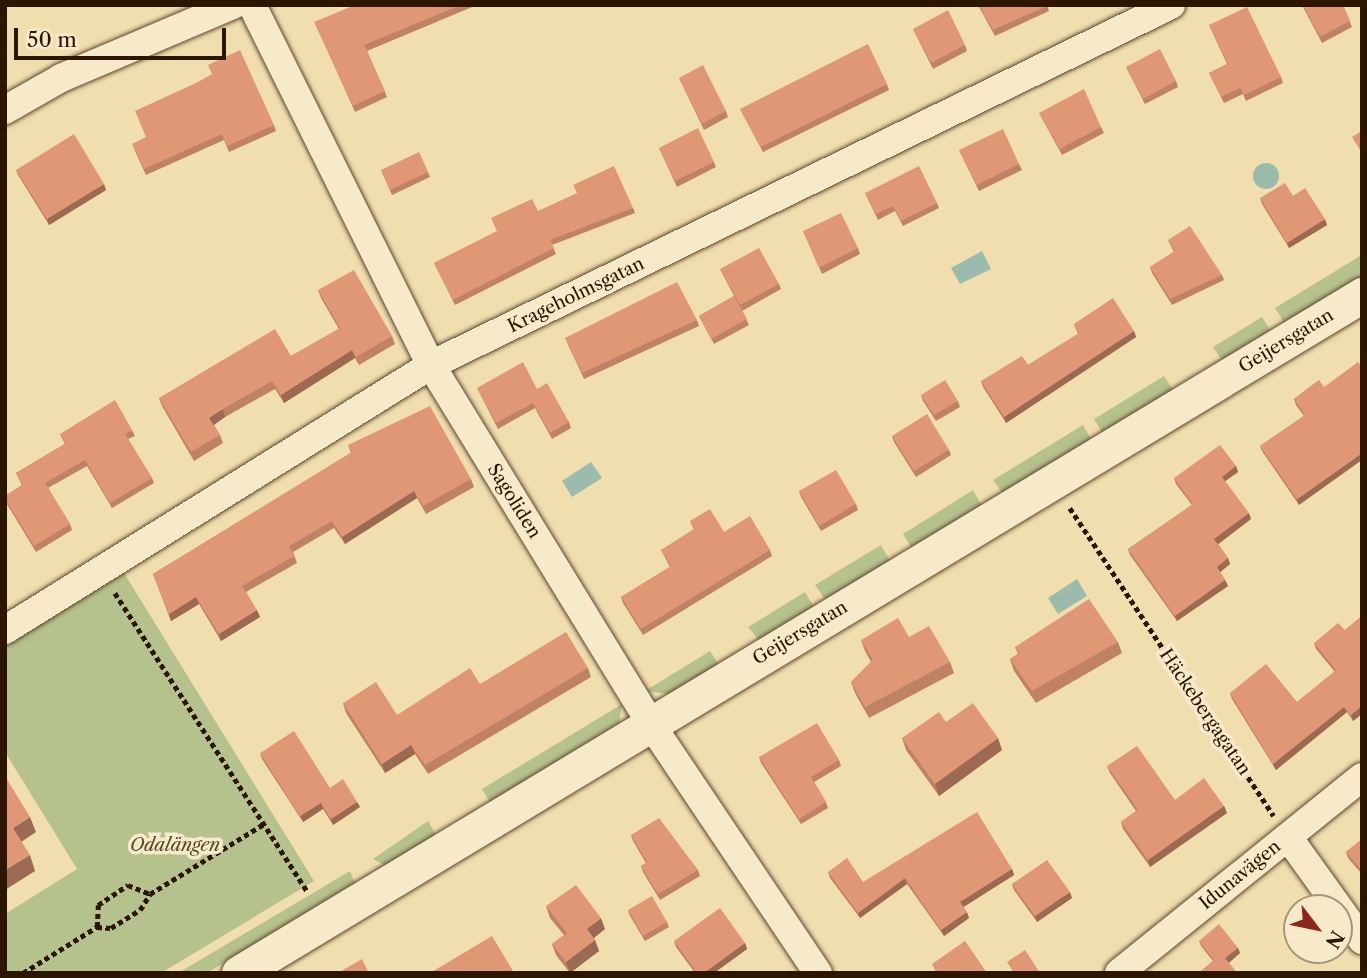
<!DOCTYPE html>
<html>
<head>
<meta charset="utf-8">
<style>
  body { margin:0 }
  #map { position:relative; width:1367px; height:978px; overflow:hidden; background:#f1deaf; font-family:"Libre Caslon Text",serif }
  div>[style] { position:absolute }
  .green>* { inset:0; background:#b6c28d }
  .water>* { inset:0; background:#9bbcac }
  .round { border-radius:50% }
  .path>* { height:4.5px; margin-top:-2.25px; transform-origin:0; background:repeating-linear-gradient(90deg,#2c1501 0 5px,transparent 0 8.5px) }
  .roads { filter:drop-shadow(0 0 2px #5d472c) drop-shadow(0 0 2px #5d472c) }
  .minor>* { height:28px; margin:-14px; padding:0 14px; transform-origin:14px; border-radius:14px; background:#f6eacb }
  .tertiary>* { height:35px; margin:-17.5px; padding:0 17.5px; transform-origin:17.5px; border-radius:17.5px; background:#f6eacb }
  .wall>* { inset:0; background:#c08265 }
  .shaded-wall>* { inset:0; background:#9c6a52 }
  .building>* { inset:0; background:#df9775 }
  span { translate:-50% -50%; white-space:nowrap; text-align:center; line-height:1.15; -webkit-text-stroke:7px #f6eacb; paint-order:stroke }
  .street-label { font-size:18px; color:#2c1501 }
  .park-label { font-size:18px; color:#55492b; font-style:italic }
  .frame { position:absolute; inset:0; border:7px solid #2c1501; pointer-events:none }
  .north { position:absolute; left:1283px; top:894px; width:70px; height:70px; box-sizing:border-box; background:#f6eacb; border:2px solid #a5957a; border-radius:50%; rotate:122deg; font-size:19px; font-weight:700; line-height:28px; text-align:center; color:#2c1501 }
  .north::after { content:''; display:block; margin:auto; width:24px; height:32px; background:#8f2418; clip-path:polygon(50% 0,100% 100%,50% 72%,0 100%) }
  .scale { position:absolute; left:14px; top:28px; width:212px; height:32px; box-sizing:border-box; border:4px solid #2c1501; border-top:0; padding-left:9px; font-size:21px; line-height:24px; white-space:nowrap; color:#2c1501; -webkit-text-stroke:5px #f6eacb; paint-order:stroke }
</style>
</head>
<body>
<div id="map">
  <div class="green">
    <div style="clip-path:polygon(1360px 256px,1362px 276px,1285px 324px,1275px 308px)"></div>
    <div style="clip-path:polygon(1262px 317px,1270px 330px,1222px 360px,1213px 347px)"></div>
    <div style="clip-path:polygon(1164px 376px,1173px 390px,1102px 432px,1094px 419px)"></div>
    <div style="clip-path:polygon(1083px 425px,1092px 441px,1003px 494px,993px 480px)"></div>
    <div style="clip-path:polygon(973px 490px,982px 506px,911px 547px,903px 534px)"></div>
    <div style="clip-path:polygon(881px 545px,890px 561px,825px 599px,815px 585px)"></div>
    <div style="clip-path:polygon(124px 573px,314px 881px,161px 973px,5px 973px,5px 914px,77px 869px,5px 752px,5px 646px)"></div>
    <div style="clip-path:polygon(805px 592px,814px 607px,759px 640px,748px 627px)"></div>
    <div style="clip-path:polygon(710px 651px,719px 665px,670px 694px,645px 691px)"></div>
    <div style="clip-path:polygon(622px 704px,619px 723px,490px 802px,482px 789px)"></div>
    <div style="clip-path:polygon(428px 821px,437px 836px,388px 867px,373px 859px)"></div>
    <div style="clip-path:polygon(350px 871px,355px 883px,207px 973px,178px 973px)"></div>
  </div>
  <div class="water">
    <div class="round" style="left:1253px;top:163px;width:26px;height:26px"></div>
    <div style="clip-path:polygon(982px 251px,991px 269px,960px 284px,951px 268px)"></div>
    <div style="clip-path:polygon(591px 462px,602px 478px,572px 497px,562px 481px)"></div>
    <div style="clip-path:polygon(1077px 579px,1087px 596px,1058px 614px,1048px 598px)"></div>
  </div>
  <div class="path">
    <div style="left:1070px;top:508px;width:369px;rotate:56.5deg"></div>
    <div style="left:115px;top:593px;width:356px;rotate:57.2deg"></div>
    <div style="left:97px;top:927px;width:22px;rotate:-87deg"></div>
    <div style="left:98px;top:905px;width:36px;rotate:-34deg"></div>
    <div style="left:128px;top:885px;width:24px;rotate:22deg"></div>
    <div style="left:23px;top:973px;width:87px;rotate:-31.9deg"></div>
    <div style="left:97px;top:927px;width:14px;rotate:4deg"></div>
    <div style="left:111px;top:928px;width:34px;rotate:-32deg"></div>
    <div style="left:140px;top:910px;width:19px;rotate:-58deg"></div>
    <div style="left:150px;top:894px;width:134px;rotate:-31.6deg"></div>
  </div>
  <div class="roads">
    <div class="minor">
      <div style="left:252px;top:5px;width:402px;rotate:63.6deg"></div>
      <div style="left:431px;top:365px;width:420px;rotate:58.5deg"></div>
      <div style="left:650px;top:723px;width:301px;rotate:56.1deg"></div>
      <div style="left:5px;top:110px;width:64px;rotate:-29.7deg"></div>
      <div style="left:61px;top:78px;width:187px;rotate:-23deg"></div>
      <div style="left:5px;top:630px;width:502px;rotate:-31.88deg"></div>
      <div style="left:431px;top:365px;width:823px;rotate:-25.94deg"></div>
      <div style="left:1288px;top:837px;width:127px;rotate:54.3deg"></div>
      <div style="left:1119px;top:973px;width:312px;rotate:-38.9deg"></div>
    </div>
    <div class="tertiary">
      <div style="left:239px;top:973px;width:1312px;rotate:-31.12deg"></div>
    </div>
  </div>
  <div class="wall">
    <div style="clip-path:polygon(355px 5px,477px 5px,367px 51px,387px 97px,355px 112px,317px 27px)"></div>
    <div style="clip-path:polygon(978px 5px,1047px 5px,1049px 11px,995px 36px)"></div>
    <div style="clip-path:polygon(1302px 5px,1343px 5px,1352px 27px,1322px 43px)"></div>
    <div style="clip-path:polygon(1209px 25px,1281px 77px,1283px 83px,1246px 101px,1243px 94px,1224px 103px,1209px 73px,1227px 64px)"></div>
    <div style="clip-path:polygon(913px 29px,965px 45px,967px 51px,933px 69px)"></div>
    <div style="clip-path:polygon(1126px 67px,1176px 81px,1178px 87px,1145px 104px)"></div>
    <div style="clip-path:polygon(679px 78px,726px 111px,728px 117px,704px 130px)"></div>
    <div style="clip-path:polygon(887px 84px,889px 90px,763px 152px,740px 109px)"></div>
    <div style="clip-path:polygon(1039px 113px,1101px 127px,1104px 133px,1062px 155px)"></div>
    <div style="clip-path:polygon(274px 125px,276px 131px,229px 152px,224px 140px,146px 175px,134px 149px)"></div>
    <div style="clip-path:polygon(659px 148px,714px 162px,716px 167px,677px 187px)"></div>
    <div style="clip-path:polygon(959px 150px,1019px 164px,1022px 170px,979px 191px)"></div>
    <div style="clip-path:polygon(16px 170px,106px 190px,49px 225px,18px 175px)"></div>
    <div style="clip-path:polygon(381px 170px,428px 172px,430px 177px,392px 195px)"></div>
    <div style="clip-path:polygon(865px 193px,937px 203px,939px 208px,903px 226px,895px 211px,878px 220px)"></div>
    <div style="clip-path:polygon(1293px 196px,1327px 225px,1289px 248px,1262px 204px,1260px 198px)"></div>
    <div style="clip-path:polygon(633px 208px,635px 213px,552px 245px,556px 254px,455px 305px,434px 263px,538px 211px)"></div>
    <div style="clip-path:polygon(803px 231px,858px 248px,860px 254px,822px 274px)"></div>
    <div style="clip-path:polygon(1168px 240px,1222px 275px,1224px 280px,1172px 305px,1152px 273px,1150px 267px,1174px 252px)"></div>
    <div style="clip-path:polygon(720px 269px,779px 284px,781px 289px,742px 311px,749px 325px,714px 344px,699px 316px,734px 296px)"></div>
    <div style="clip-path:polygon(318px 290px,392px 336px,395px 344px,359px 365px,355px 358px,284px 403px,275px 389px,225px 417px,214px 425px,220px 435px,223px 443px,194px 461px,162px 406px,159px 398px,291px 356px,339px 329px,321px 298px)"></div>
    <div style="clip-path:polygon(697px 320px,699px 326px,584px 379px,565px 338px)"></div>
    <div style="clip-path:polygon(1074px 324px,1134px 331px,1136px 337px,1006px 423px,983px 387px,981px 381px,1028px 365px,1078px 334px)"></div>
    <div style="clip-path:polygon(1319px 380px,1299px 505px,1262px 451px,1260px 446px,1304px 416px,1296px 405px,1294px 399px)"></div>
    <div style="clip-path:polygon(477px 388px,537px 389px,569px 422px,571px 428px,552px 439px,535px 408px,498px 429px)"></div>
    <div style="clip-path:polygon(921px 395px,958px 401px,960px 407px,936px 421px,923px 401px)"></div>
    <div style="clip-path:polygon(132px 430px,135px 436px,128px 439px,152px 478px,154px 483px,112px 508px,87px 466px,48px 488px,70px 524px,72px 530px,36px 552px,5px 501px,5px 496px,22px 485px,16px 473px,65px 444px,60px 434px)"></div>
    <div style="clip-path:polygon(892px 436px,949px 450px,951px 455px,916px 477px,894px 442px)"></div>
    <div style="clip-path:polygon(348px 445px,471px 479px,474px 487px,426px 514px,417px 498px,345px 544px,334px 528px,293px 552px,297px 563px,246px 592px,260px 617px,221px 641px,199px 604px,171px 621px,153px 574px,351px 453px)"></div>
    <div style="clip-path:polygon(1236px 466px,1238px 472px,1225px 481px,1251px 519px,1218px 544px,1228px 558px,1230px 564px,1220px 572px,1225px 580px,1228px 586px,1177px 621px,1130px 555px,1128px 549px,1192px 505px,1176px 484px,1174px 478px)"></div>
    <div style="clip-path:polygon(799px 491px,856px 504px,858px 510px,821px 531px,801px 497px)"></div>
    <div style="clip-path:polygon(690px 521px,724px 532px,770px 550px,772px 556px,643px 635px,623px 603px,621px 597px,670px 567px,661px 550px,694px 530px)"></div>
    <div style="clip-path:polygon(1362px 616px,1362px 714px,1353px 721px,1347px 712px,1276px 770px,1232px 699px,1230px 693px,1297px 702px,1335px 672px,1316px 649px,1314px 643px,1345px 630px)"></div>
    <div style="clip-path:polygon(909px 637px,950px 662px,954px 673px,869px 718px,855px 693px,851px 682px,871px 662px,865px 651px,861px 640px)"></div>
    <div style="clip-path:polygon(1118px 642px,1122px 653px,1036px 703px,1014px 671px,1010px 659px,1018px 654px,1015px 647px)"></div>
    <div style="clip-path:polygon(588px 668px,591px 677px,428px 774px,415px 754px,385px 773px,346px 713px,343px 703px,397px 715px,480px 684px)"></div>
    <div style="clip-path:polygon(946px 722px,1002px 750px,939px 796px,906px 750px,902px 738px)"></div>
    <div style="clip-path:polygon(260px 753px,357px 802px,360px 807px,333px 825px,323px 809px,303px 822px,262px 759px)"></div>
    <div style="clip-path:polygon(759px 757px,839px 760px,841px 766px,814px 782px,826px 802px,828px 808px,801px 824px,761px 763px)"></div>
    <div style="clip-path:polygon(1107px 766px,1175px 800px,1224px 806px,1227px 813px,1150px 867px,1123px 829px,1121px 822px,1136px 811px,1110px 773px)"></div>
    <div style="clip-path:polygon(631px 835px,698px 870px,700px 876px,660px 900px,643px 872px,641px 866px,646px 863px,633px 841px)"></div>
    <div style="clip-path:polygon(1362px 839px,1362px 874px,1348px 858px,1346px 852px)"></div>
    <div style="clip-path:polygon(1012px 869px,1014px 875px,963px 907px,969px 918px,944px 936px,907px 884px,860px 918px,830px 878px,828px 872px,863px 882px)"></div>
    <div style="clip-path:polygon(1012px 884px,1072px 898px,1037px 922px,1014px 890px)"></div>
    <div style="clip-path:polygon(546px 906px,605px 929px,594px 938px,599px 951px,570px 973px,556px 955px,552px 944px,564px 935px,550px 918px)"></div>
    <div style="clip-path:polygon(628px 910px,667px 922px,669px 927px,645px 941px,630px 916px)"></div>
    <div style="clip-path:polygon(674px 941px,745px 943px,747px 949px,714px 973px,695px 973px,676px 947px)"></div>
    <div style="clip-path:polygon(1199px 941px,1238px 948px,1240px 953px,1229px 963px,1237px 973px,1202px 973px,1201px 971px,1213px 961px,1201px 946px)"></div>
  </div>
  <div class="shaded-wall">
    <div style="clip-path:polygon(104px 184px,106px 190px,49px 225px,47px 219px)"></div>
    <div style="clip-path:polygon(1325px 219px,1327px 225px,1289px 248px,1287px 243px)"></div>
    <div style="clip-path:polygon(1134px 331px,1136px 337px,1006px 423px,1004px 417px)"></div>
    <div style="clip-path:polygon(352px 350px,355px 358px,284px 403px,281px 395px)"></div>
    <div style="clip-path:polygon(223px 409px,225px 417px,212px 426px,209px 418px)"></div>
    <div style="clip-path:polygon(1362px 453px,1362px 460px,1299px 505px,1297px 499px)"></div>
    <div style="clip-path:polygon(1236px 466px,1238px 472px,1224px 482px,1222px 477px)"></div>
    <div style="clip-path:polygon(414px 491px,417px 498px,345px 544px,342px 537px)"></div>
    <div style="clip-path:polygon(1249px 513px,1251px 519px,1217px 545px,1214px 539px)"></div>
    <div style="clip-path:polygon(1228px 558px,1230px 564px,1219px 573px,1217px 567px)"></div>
    <div style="clip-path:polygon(1225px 580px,1228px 586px,1177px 621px,1175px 616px)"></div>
    <div style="clip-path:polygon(196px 597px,199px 604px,171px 621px,169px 614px)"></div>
    <div style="clip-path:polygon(257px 610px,260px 617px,221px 641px,219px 634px)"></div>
    <div style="clip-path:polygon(1362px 706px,1362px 714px,1353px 721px,1351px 715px)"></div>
    <div style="clip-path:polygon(1344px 707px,1347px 712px,1276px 770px,1273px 764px)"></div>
    <div style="clip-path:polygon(998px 738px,1002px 750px,939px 796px,935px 784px)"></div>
    <div style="clip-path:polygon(411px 745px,415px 754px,385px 773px,382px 764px)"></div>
    <div style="clip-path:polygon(357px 802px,360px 807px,333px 825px,331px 819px)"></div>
    <div style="clip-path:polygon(321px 803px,323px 809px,303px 822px,300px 816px)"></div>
    <div style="clip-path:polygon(1224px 806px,1227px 813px,1150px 867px,1148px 860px)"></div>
    <div style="clip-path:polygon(30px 817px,36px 832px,18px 844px,13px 828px)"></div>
    <div style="clip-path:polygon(30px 855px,35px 871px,5px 890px,5px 870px)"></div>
    <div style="clip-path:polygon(1012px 869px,1014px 875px,962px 908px,960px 902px)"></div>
    <div style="clip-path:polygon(905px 878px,907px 884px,860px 918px,858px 913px)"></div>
    <div style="clip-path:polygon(1070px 892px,1072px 898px,1037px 922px,1035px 916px)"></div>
    <div style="clip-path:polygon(967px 912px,969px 918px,944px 936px,941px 930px)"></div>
    <div style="clip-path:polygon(601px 918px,605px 929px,591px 940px,587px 929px)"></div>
    <div style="clip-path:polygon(595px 940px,599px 951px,570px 973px,566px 962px)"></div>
    <div style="clip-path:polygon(745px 943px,747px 949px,714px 973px,704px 973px)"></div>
    <div style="clip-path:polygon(1238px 948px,1240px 953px,1227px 964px,1225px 958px)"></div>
  </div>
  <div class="building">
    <div style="clip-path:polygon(355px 5px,461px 5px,364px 45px,385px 91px,353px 106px,314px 22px)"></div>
    <div style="clip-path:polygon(979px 5px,1047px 5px,1047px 6px,993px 30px)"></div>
    <div style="clip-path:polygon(1303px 5px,1343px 5px,1350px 21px,1320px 37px)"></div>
    <div style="clip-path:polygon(1247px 7px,1281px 77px,1244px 95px,1240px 88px,1221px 97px,1209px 73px,1228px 64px,1209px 25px)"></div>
    <div style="clip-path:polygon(948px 10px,965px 45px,931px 63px,913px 29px)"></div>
    <div style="clip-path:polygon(868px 44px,887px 84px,761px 147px,740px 109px)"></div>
    <div style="clip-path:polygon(1160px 49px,1176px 81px,1143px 99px,1126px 67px)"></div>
    <div style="clip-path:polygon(240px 50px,274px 125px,227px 146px,222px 134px,144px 169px,132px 144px,146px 137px,135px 111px,198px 82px,212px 74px,208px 65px)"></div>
    <div style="clip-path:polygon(703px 65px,726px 111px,702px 124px,679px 78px)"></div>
    <div style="clip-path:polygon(1084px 89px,1101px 127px,1060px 149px,1039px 113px)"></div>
    <div style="clip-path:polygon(698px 128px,714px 162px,675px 181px,659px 148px)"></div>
    <div style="clip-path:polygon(1003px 129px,1019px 164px,977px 185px,959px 150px)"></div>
    <div style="clip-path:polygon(1362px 131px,1362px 153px,1352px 137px)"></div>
    <div style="clip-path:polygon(74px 134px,104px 184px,47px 219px,16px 170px)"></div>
    <div style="clip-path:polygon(419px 152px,428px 172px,390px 190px,381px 170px)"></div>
    <div style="clip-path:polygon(614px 166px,633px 208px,550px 240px,554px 248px,453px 300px,434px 263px,497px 231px,491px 218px,532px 199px,538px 211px,577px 193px,573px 185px)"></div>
    <div style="clip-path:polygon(919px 166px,937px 203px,901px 221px,893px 206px,876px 214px,865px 193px)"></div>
    <div style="clip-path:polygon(1285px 183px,1293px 196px,1305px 188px,1325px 219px,1287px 243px,1260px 198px)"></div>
    <div style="clip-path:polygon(841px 213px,858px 248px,819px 268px,803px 231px)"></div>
    <div style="clip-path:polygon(1190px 226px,1222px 275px,1170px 299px,1150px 267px,1175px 251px,1168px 240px)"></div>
    <div style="clip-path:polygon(759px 248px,779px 284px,740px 305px,720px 269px)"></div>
    <div style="clip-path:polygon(354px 270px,392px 336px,356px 357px,352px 350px,281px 395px,272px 381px,223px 409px,209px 418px,220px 435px,191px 452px,159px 398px,275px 329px,291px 356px,340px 328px,318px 290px)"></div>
    <div style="clip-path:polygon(677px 282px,697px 320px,582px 373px,565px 338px)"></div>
    <div style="clip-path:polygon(734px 296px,747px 319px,711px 339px,699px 316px)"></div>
    <div style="clip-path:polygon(1113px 298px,1134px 331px,1004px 417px,981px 381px,1022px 356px,1028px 365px,1079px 333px,1074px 324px)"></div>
    <div style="clip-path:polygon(523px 362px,537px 389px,547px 383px,569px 422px,550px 433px,533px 403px,496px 423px,477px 388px)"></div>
    <div style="clip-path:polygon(1358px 362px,1362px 367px,1362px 453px,1297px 499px,1260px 446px,1305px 415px,1294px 399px,1319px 380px,1324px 387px)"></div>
    <div style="clip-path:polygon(945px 380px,958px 401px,934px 415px,921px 395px)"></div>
    <div style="clip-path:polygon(115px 400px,132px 430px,125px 434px,152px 478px,110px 503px,85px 460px,45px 483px,70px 524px,34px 546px,5px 499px,5px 496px,23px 485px,16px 473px,66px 443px,60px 434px)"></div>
    <div style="clip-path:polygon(430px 406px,471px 479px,423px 506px,414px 491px,342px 537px,332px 521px,289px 546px,294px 556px,242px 586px,257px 610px,219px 634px,196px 597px,169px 614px,153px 574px,352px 452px,348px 445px)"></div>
    <div style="clip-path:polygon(927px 414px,949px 450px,914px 471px,892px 436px)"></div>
    <div style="clip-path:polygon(1220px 445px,1236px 466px,1222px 477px,1249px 513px,1214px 539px,1228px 558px,1217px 567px,1225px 580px,1175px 616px,1128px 549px,1193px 504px,1174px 478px)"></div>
    <div style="clip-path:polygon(836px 470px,856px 504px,819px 526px,799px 491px)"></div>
    <div style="clip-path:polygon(710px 509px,724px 532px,750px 516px,770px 550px,641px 629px,621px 597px,671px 566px,661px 550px,694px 529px,690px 521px)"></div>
    <div style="clip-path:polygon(1089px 599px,1118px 642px,1032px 691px,1010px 659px,1019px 653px,1015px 647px)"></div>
    <div style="clip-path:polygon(1362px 616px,1362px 706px,1351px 715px,1344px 707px,1273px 764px,1230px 693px,1266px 664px,1297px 702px,1336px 670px,1314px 643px,1338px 623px,1345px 630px)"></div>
    <div style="clip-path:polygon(898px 618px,909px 637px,929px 626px,950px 662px,865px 707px,851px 682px,873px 660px,861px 640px)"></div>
    <div style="clip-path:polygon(566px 632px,588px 668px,425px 765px,411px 745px,382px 764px,343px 703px,376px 682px,397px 715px,470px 668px,480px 684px)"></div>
    <div style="clip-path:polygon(973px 703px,998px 738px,935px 784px,902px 738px,939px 712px,946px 722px)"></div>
    <div style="clip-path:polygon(817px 723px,839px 760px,811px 777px,826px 802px,799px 819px,759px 757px)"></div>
    <div style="clip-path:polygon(294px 731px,330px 788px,343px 779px,357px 802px,331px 819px,321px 803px,300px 816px,260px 753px)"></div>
    <div style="clip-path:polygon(1137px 746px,1175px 800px,1204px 778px,1224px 806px,1148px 860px,1121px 822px,1138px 810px,1107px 766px)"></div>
    <div style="clip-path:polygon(5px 776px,30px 817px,13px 828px,30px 855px,5px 870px)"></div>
    <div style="clip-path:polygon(977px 812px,1012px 869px,960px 902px,967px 912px,941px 930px,905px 878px,858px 913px,828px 872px,847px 858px,863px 882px)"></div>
    <div style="clip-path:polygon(659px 818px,698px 870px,658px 894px,641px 866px,647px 862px,631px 835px)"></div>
    <div style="clip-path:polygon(1362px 839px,1362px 871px,1346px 852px)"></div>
    <div style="clip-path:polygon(1047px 860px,1070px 892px,1035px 916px,1012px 884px)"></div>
    <div style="clip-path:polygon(576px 885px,601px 918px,587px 929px,595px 940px,566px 962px,552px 944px,567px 933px,546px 906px)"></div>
    <div style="clip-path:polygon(652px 896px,667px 922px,643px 936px,628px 910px)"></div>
    <div style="clip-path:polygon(720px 908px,745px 943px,704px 973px,697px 973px,674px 941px)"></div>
    <div style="clip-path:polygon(1219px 924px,1238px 948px,1225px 958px,1237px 973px,1203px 973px,1201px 971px,1214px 960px,1199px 941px)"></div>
    <div style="clip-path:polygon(492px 936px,513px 971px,509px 973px,430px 973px)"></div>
    <div style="clip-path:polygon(965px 941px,987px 973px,935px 973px,936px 972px,932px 964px)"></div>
    <div style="clip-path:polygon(1025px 950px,1040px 973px,1014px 973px,1007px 962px)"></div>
    <div style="clip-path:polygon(362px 959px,369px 973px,338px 973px)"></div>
  </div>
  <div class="street-label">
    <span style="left:576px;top:295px;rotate:-26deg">Krageholmsgatan</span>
    <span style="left:1286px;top:341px;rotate:-31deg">Geijersgatan</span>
    <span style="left:514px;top:501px;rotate:58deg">Sagoliden</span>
    <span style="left:800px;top:633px;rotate:-31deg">Geijersgatan</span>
    <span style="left:1205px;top:712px;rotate:56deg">Häckebergagatan</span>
    <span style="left:1240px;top:875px;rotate:-39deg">Idunavägen</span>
  </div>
  <div class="park-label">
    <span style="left:175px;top:845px">Odalängen</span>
  </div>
  <div class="frame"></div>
  <div class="north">N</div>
  <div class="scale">50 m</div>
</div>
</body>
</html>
